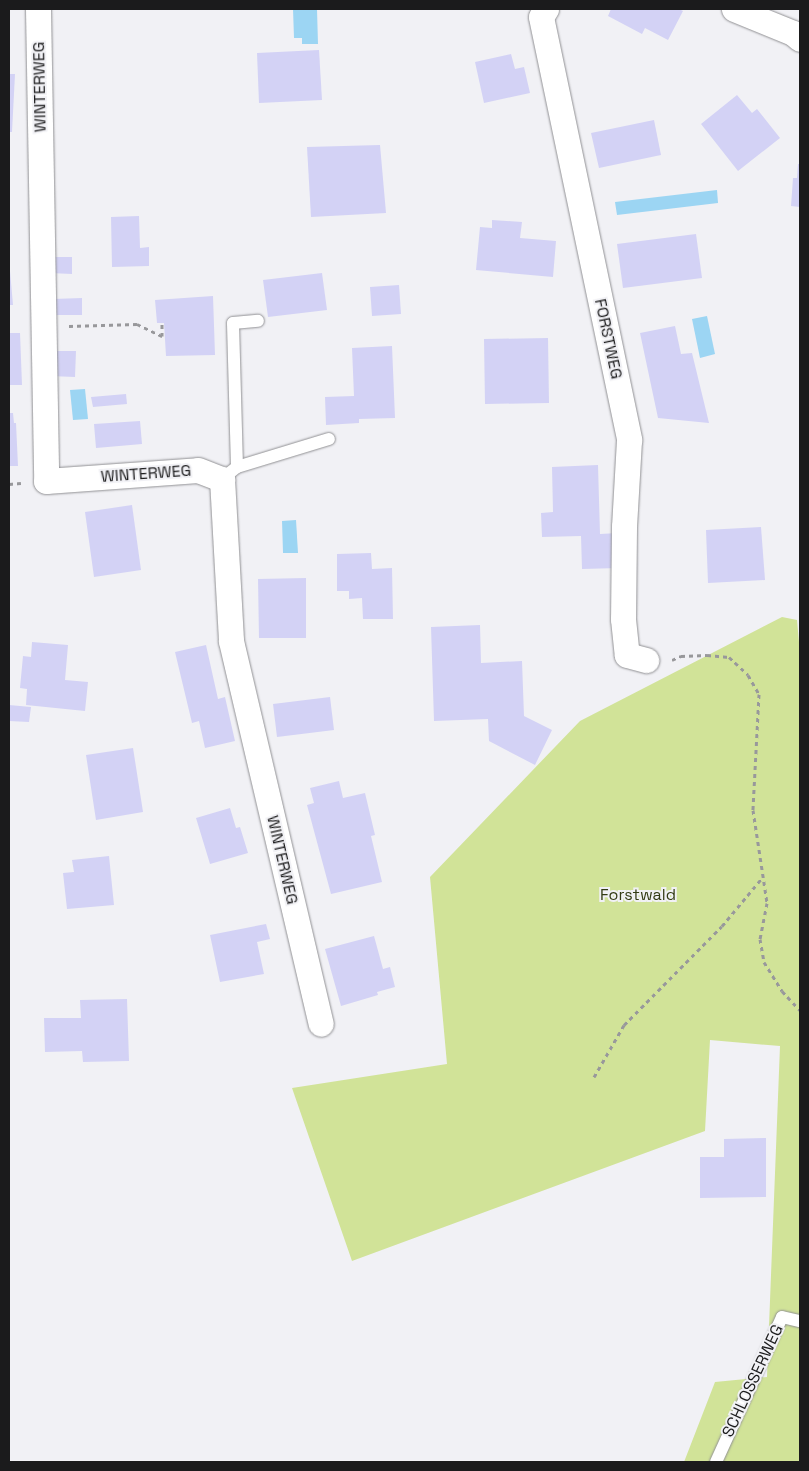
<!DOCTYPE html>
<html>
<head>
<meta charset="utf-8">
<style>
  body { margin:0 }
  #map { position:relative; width:809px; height:1471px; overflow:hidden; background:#f1f1f5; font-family:"Space Grotesk",sans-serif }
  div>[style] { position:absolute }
  .green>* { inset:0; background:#d1e398 }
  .water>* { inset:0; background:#9cd5f3 }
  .building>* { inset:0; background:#d3d2f5 }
  .path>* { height:3px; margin-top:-1.5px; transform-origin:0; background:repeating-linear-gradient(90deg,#98989b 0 4px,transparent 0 8px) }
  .roads { filter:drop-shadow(0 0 1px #919194) drop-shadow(0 0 1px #919194) }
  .service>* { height:12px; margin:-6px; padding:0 6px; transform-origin:6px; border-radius:6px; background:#fff }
  .minor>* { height:25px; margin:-12.5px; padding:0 12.5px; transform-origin:12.5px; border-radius:12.5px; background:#fff }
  span { translate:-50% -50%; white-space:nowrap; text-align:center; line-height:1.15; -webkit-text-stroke:4px #f1f1f5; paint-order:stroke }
  .street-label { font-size:16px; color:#1b1b1c }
  .park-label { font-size:16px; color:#333b14 }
  .frame { position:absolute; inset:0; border:10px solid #1b1b1c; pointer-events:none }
</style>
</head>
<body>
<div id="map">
  <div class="green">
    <div style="clip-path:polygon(782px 617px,797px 620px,800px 653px,800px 1462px,684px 1462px,715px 1382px,767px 1377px,780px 1046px,710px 1040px,705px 1131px,352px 1261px,292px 1088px,447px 1064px,430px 877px,580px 721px)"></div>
  </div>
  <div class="water">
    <div style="clip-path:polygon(293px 9px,317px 9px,318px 44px,302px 44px,302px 38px,294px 38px)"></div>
    <div style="clip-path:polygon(717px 190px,718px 203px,617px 215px,615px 202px)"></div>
    <div style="clip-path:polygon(707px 316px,715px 354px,700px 358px,692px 319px)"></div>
    <div style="clip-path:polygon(85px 389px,88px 419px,73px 420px,70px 390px)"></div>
    <div style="clip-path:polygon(296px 520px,298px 553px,283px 553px,282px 521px)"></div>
  </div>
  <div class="building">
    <div style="clip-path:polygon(611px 9px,679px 9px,683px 11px,668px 40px,645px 28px,642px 34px,608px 16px)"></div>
    <div style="clip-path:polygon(319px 50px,322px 100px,259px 103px,257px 53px)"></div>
    <div style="clip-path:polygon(511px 54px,515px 69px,524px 67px,530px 93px,484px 103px,475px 62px)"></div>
    <div style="clip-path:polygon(9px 74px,15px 74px,12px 132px,9px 132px)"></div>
    <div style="clip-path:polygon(737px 95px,752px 113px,757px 109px,780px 138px,738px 171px,701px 124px)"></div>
    <div style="clip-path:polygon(654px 120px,661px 155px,599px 168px,591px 133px)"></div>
    <div style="clip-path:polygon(380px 145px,386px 213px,311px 217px,307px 147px)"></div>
    <div style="clip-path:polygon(798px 164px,800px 164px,800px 207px,791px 206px,793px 178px,797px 178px)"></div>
    <div style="clip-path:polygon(139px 216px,140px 248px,149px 247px,149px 266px,112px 267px,111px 217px)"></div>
    <div style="clip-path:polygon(492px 220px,522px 222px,520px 238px,556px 241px,553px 277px,476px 270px,480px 227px,492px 228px)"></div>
    <div style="clip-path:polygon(696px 234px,702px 278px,623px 288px,617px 244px)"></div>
    <div style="clip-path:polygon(50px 257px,72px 257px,72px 274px,50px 273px)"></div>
    <div style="clip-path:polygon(9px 271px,10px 271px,13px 305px,9px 305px)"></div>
    <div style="clip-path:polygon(322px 273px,327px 310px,268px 317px,263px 280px)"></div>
    <div style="clip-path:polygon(399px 285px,401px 314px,372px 316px,370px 287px)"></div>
    <div style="clip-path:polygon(213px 296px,215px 355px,166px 356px,164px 323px,157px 323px,155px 300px)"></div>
    <div style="clip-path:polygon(82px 298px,82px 315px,54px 315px,53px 299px)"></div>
    <div style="clip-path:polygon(675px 326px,681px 354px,692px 353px,709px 423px,658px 418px,640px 333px)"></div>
    <div style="clip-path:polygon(9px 333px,20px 333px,22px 385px,9px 385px)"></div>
    <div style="clip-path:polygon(548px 338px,549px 403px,485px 404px,484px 339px)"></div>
    <div style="clip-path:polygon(392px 346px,395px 418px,359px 419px,359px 423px,326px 425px,325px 397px,354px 396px,352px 348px)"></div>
    <div style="clip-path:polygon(51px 351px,76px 351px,75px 377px,50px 376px)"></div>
    <div style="clip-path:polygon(126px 394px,127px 404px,93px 407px,91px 397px)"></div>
    <div style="clip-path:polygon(9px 413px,13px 413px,14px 423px,16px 423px,18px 466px,9px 466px)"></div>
    <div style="clip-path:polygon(140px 421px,142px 444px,96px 448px,94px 424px)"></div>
    <div style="clip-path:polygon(598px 465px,600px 534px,618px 533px,619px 568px,582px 569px,581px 536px,542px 537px,541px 513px,553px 512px,552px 467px)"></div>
    <div style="clip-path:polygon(132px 505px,141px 570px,94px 577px,85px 512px)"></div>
    <div style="clip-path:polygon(761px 527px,765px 580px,708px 583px,706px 530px)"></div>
    <div style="clip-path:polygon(371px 553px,372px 569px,392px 568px,393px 619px,363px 619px,362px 598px,349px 599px,349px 591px,337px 591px,337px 554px)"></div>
    <div style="clip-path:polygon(306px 578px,306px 638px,259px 638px,258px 579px)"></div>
    <div style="clip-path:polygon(480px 625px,481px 663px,522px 661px,524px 716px,552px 730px,535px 765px,489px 741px,488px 719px,434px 721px,431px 627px)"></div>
    <div style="clip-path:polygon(32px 642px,68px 645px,65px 680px,88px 682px,85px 711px,26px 705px,27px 689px,20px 688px,23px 656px,31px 657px)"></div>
    <div style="clip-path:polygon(206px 645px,218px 699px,225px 697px,235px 741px,205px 748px,199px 721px,192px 723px,175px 652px)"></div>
    <div style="clip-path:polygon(330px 697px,334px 730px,277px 737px,273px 704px)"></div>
    <div style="clip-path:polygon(9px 705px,31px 707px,29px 722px,9px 721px)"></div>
    <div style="clip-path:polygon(133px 748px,143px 812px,96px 820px,86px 755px)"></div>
    <div style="clip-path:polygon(339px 781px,343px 798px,365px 793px,375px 835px,371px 836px,382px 882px,331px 894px,307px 805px,314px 803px,310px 788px)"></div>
    <div style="clip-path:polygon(230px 808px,236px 828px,240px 827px,248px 853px,210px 864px,196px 818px)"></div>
    <div style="clip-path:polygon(109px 856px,114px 905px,67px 909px,63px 873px,74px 872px,72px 860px)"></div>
    <div style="clip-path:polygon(266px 924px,270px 939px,257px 942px,264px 974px,220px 982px,210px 935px)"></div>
    <div style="clip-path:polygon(374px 936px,383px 969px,390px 967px,395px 987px,377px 992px,378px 995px,341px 1006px,325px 949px)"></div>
    <div style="clip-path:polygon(127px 999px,129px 1061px,83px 1062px,82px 1051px,45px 1052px,44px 1018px,81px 1018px,80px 1000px)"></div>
    <div style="clip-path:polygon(766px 1138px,766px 1197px,700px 1198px,700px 1157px,724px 1157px,724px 1139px)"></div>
  </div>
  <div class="path">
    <div style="left:69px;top:326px;width:68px;rotate:-1.7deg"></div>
    <div style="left:137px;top:324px;width:28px;rotate:26deg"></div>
    <div style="left:162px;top:336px;width:13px;rotate:-90deg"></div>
    <div style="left:9px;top:484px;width:12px;rotate:-5deg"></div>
    <div style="left:672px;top:660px;width:10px;rotate:-24deg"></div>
    <div style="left:681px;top:656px;width:26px;rotate:-2deg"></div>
    <div style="left:707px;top:655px;width:22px;rotate:5deg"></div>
    <div style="left:729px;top:657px;width:26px;rotate:43deg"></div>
    <div style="left:748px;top:675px;width:22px;rotate:60deg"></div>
    <div style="left:759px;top:694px;width:116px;rotate:93deg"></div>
    <div style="left:753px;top:810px;width:94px;rotate:81.4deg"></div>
    <div style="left:767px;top:903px;width:37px;rotate:101deg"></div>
    <div style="left:760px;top:939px;width:23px;rotate:80deg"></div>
    <div style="left:764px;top:962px;width:34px;rotate:58deg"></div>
    <div style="left:782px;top:991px;width:26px;rotate:47deg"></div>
    <div style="left:594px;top:1077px;width:60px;rotate:-60deg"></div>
    <div style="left:624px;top:1025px;width:139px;rotate:-45.3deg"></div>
    <div style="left:722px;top:926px;width:62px;rotate:-50.2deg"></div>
  </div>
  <div class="roads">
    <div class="service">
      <div style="left:237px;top:467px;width:96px;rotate:-16.9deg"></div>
      <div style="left:222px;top:479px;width:19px;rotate:-39deg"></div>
      <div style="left:237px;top:467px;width:144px;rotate:-91.6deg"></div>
      <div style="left:233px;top:323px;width:25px;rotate:-5deg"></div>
      <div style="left:716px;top:1462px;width:159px;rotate:-65.5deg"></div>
      <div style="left:782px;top:1317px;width:18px;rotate:13deg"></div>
    </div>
    <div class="minor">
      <div style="left:38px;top:9px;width:472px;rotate:89deg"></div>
      <div style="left:46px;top:481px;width:152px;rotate:-4.1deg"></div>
      <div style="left:198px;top:470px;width:26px;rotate:21deg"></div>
      <div style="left:222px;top:479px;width:162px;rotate:86.8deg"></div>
      <div style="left:231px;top:641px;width:393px;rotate:76.8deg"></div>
      <div style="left:546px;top:9px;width:9px;rotate:122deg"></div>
      <div style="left:541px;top:17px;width:432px;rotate:78.2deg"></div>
      <div style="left:629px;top:440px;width:87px;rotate:93.3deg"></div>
      <div style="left:624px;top:527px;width:92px;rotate:90.6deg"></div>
      <div style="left:623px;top:619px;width:36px;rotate:84deg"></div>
      <div style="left:627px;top:655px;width:20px;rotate:15deg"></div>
      <div style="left:734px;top:9px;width:64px;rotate:22.1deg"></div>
      <div style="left:793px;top:33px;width:9px;rotate:41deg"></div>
    </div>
  </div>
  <div class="street-label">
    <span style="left:40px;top:87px;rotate:-91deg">WINTERWEG</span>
    <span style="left:608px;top:339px;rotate:78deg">FORSTWEG</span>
    <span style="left:146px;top:474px;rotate:-4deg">WINTERWEG</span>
    <span style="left:282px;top:860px;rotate:77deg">WINTERWEG</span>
    <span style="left:753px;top:1381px;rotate:-65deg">SCHLOSSERWEG</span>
  </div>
  <div class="park-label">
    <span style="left:638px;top:895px">Forstwald</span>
  </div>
  <div class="frame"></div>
</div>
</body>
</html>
